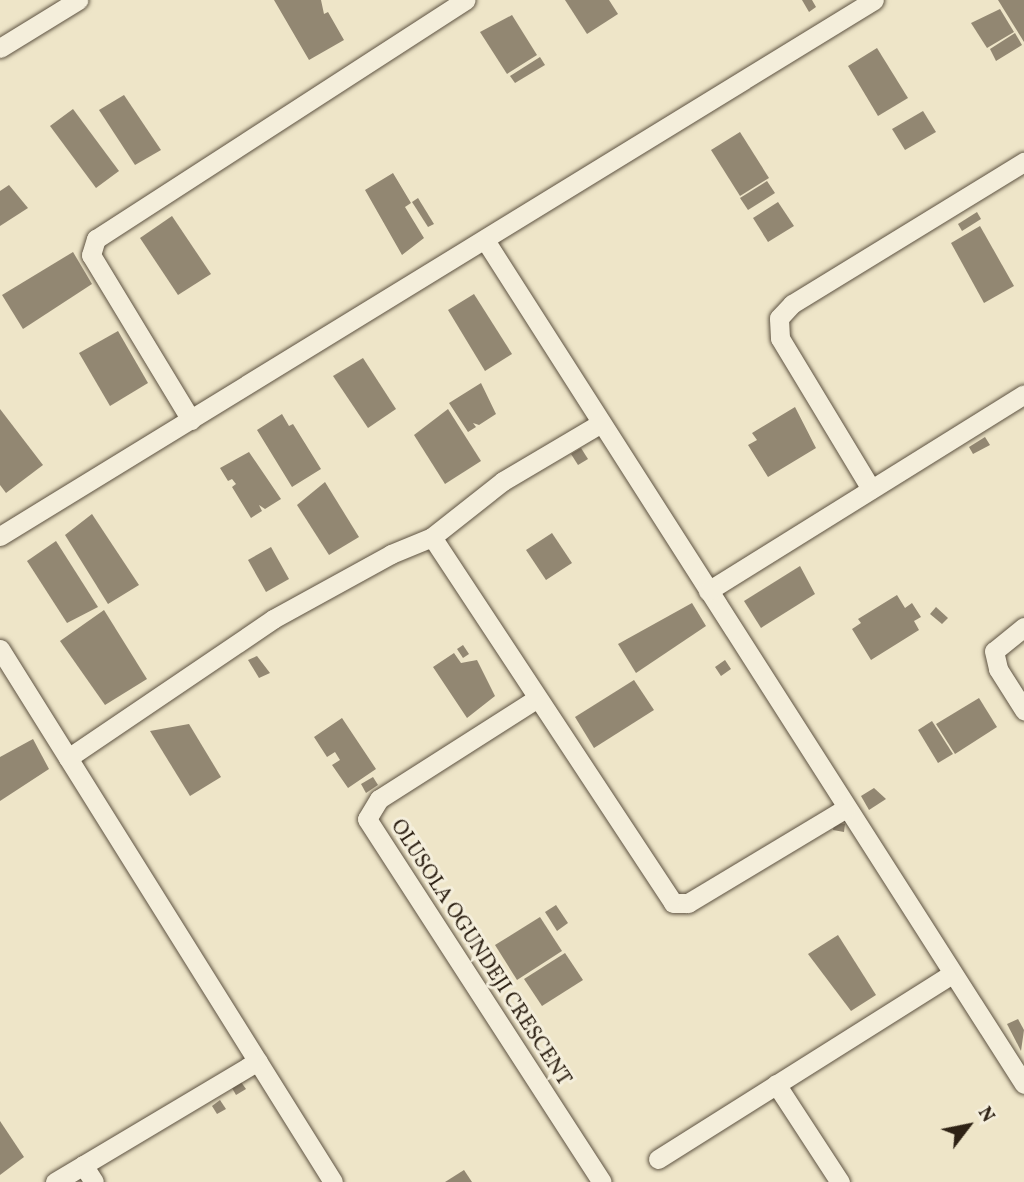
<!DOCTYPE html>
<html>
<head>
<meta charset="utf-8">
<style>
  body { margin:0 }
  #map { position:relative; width:1024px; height:1182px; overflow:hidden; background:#eee5c8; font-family:Vollkorn,serif }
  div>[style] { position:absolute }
  .building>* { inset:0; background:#928772 }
  .roads { filter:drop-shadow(0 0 2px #5e5342) drop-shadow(0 0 2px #5e5342) }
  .street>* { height:19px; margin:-9.5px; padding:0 9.5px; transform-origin:9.5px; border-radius:9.5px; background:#f4eedb }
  span { translate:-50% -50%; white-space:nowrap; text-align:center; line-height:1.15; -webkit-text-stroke:6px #f4eedb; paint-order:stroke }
  .street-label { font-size:21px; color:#2e2215 }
  .north { position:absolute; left:933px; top:1091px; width:70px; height:70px; -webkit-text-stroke:5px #f4eedb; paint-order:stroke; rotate:58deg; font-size:19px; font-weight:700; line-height:28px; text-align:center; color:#2e2215 }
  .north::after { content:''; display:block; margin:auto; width:24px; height:32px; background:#2e2215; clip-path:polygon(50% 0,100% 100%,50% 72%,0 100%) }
</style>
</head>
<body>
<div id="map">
  <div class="building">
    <div style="clip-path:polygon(274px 0,321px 0,324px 14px,328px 12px,344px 40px,309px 60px)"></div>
    <div style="clip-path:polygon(565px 0,609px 0,618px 14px,587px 34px)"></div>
    <div style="clip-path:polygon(802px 0,812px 0,816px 7px,809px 12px)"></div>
    <div style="clip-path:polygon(998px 0,1024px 0,1024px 42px)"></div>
    <div style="clip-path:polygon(1000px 9px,1014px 32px,987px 48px,971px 23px)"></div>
    <div style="clip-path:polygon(512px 15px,537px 55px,507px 74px,480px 32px)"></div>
    <div style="clip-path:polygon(1015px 33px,1022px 45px,996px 61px,990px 49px)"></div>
    <div style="clip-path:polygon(877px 48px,908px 98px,878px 116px,848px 66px)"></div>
    <div style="clip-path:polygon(540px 57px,545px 65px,515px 83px,510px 76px)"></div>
    <div style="clip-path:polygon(124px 95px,161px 150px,135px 165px,99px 110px)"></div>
    <div style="clip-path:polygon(73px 109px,119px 171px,96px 188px,50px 126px)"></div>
    <div style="clip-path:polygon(923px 111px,936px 132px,905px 150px,892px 129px)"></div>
    <div style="clip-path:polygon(740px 132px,769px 178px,740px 196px,711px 150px)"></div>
    <div style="clip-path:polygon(393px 173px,411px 203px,405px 207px,424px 238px,402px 255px,365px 190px)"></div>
    <div style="clip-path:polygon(767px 181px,775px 193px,748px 210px,740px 198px)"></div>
    <div style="clip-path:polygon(9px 185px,28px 208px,0 226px,0 191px)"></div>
    <div style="clip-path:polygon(418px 198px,434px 224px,428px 227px,412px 202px)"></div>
    <div style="clip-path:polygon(778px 202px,794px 226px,768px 242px,753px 218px)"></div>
    <div style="clip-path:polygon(977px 212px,981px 219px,962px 231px,958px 224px)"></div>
    <div style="clip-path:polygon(172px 216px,211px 274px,178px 295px,140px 238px)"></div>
    <div style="clip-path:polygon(980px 226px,1014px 286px,984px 303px,951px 243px)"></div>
    <div style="clip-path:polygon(73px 252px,92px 284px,23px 329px,2px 295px)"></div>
    <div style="clip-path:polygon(474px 294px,512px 354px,485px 371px,448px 310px)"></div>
    <div style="clip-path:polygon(118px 331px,148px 383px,110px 406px,79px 353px)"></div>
    <div style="clip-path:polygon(363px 358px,396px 409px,368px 428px,333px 376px)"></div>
    <div style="clip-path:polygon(481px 383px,496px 414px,479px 425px,473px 423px,476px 427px,468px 432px,449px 403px)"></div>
    <div style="clip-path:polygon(795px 407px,816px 448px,768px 477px,748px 445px,757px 440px,752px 433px)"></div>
    <div style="clip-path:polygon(0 409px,43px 465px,6px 493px,0 485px)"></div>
    <div style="clip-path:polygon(448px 409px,481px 461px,445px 484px,414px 435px)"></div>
    <div style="clip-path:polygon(282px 414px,289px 426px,293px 424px,321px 469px,292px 487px,257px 430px)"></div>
    <div style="clip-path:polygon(985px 437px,990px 445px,973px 454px,969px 447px)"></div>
    <div style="clip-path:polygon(581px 448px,588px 459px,578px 465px,571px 454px)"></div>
    <div style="clip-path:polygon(249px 452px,281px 499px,265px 509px,259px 505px,262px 511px,251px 518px,232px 487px,236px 484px,232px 479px,228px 481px,220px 468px)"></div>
    <div style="clip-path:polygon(325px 482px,359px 537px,329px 555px,297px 505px)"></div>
    <div style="clip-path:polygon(92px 514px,139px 585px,108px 604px,65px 535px)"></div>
    <div style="clip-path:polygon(552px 533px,572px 563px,546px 580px,526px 550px)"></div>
    <div style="clip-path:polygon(56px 541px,98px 607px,67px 623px,27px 561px)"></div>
    <div style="clip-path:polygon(271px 547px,289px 579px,266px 592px,248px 560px)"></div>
    <div style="clip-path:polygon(800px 566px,815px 594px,761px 628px,744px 601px)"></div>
    <div style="clip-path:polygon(897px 595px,905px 608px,912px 603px,921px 617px,914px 621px,919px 630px,871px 660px,852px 629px,861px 623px,858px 619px)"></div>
    <div style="clip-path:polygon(692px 603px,706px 626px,636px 673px,618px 644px)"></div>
    <div style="clip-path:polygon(936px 607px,948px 618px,942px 624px,930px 614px)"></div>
    <div style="clip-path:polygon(104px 610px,147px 679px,105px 705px,60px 641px)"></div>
    <div style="clip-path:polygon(463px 645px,469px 654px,463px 658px,457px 649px)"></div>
    <div style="clip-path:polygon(454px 653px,461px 663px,477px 660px,495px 696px,467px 718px,433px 667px)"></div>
    <div style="clip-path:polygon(257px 656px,270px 673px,259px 678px,248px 660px)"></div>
    <div style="clip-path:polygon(725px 660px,731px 669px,721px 676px,715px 667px)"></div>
    <div style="clip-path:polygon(634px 680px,654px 710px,594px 748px,575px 717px)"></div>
    <div style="clip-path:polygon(979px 698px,997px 727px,955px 754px,936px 724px)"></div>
    <div style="clip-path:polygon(342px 718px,376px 769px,348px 788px,332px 765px,340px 760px,335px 752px,327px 757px,314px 737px)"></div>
    <div style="clip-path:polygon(932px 721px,953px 754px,938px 763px,918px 730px)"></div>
    <div style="clip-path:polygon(189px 724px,221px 777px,190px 796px,150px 731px)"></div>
    <div style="clip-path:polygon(33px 739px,49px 769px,0 801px,0 757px)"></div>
    <div style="clip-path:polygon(373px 777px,378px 785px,366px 793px,361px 784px)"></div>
    <div style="clip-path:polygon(874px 788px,886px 799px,869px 810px,861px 796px)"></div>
    <div style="clip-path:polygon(834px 822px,845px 824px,844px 832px,833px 830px)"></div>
    <div style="clip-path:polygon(556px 905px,568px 923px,557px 931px,545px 912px)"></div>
    <div style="clip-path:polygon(540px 917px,562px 951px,517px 980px,495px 945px)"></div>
    <div style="clip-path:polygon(838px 935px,876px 995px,851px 1011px,808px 954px)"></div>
    <div style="clip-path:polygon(565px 953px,583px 980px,542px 1006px,524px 979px)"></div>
    <div style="clip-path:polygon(1018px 1019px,1024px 1030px,1021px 1051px,1007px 1024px)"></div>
    <div style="clip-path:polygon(241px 1082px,246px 1089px,236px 1095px,232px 1088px)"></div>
    <div style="clip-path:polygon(220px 1100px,226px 1109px,217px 1114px,212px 1106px)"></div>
    <div style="clip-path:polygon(0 1121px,24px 1157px,0 1175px)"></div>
    <div style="clip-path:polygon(464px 1170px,472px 1182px,445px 1182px)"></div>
  </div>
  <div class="roads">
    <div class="street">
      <div style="left:0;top:48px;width:92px;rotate:-31.6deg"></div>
      <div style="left:485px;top:240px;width:1001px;rotate:57.44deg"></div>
      <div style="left:191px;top:420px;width:193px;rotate:-121.2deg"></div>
      <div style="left:91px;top:255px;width:17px;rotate:-73deg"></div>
      <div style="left:96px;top:239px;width:440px;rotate:-32.9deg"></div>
      <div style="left:871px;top:489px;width:176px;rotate:-121.1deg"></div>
      <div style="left:780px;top:338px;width:20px;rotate:-93deg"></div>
      <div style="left:779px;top:318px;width:19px;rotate:-47deg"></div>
      <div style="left:792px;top:304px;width:272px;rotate:-31.5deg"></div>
      <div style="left:0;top:536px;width:1025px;rotate:-31.52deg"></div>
      <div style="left:432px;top:537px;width:90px;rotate:-38.3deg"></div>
      <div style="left:503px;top:481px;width:114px;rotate:-30.6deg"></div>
      <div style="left:708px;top:591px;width:372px;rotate:-31.9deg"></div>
      <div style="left:1024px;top:627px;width:38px;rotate:141deg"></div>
      <div style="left:994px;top:651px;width:18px;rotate:77deg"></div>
      <div style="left:998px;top:669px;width:49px;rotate:57.6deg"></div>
      <div style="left:0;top:649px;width:628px;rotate:58deg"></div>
      <div style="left:536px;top:699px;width:186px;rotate:147.5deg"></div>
      <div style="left:379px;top:799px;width:23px;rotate:121deg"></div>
      <div style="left:367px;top:819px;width:432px;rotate:57.1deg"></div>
      <div style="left:68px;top:758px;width:248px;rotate:-34.1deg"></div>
      <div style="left:273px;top:619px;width:135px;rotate:-28.8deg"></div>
      <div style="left:391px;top:554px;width:44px;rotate:-22.5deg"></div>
      <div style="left:432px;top:537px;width:438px;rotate:56.6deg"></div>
      <div style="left:673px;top:903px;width:15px"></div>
      <div style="left:688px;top:903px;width:184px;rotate:-31deg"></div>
      <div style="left:776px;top:1084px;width:117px;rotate:56.9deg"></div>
      <div style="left:658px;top:1159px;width:347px;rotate:-32.2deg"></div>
      <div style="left:83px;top:1165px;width:20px;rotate:57deg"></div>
      <div style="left:55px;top:1182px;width:236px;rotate:-30.8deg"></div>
    </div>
  </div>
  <div class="street-label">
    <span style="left:480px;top:953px;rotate:57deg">OLUSOLA OGUNDEJI CRESCENT</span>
  </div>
  <div class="north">N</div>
</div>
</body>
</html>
